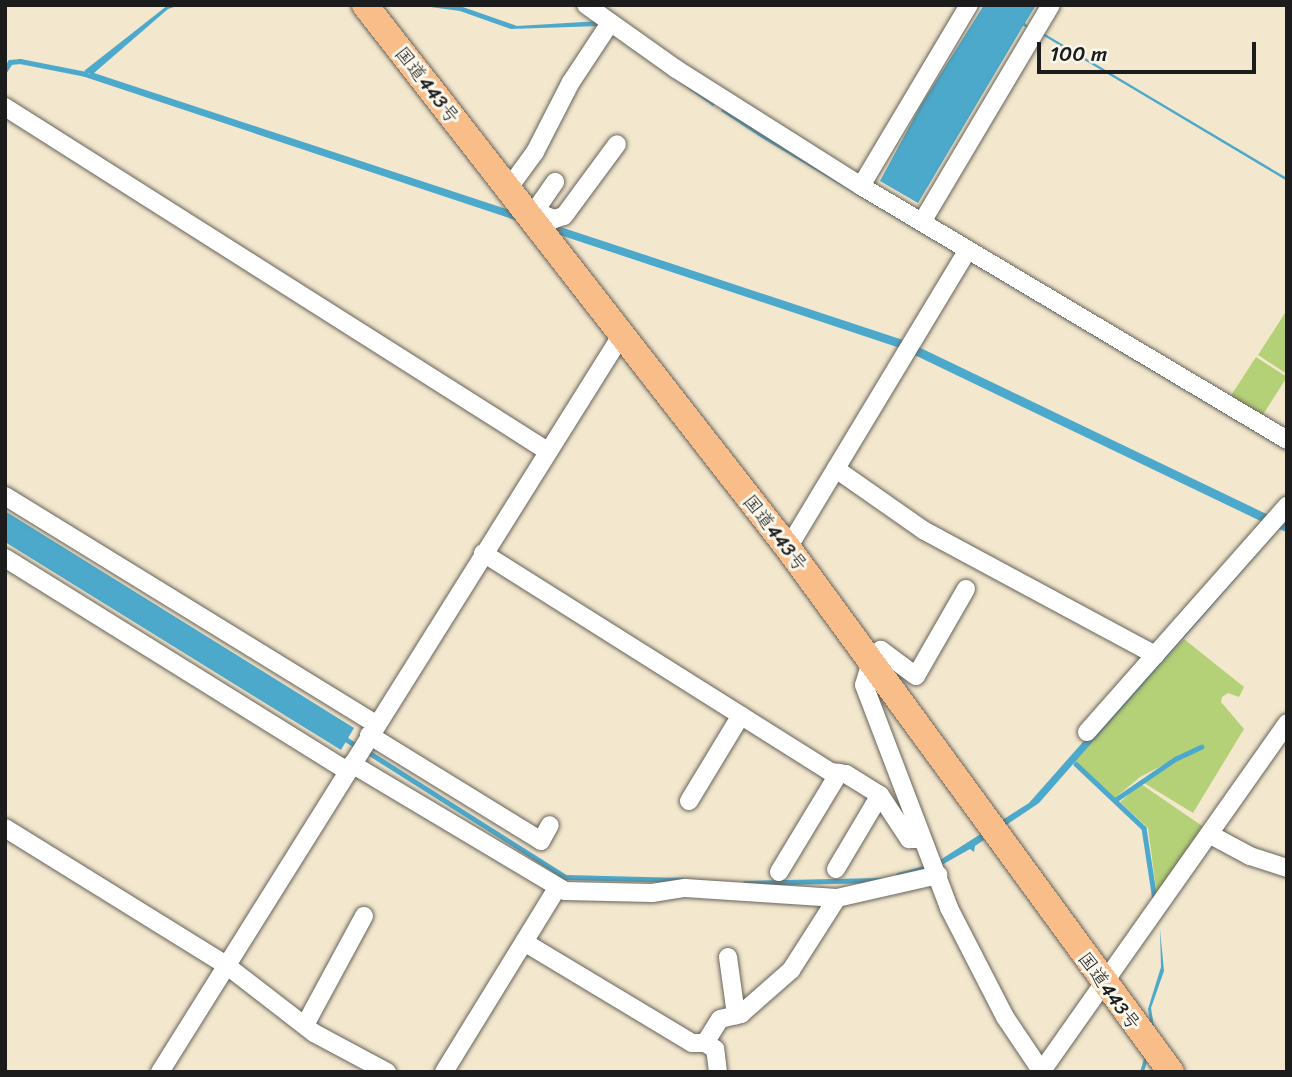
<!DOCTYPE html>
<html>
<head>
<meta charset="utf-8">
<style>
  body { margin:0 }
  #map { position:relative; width:1292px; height:1077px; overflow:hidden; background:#f3e7ce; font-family:Sriracha,"Klee One",sans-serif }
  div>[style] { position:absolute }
  .green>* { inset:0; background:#b4d178 }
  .water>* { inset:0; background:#4da9cb }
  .stream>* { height:4.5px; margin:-2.25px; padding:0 2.25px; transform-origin:2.25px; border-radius:2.25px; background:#4da9cb }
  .roads { filter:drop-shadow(0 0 2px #67635a) drop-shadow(0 0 2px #67635a) }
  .minor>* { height:18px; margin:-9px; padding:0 9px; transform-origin:9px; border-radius:9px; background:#fff }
  .highway>* { height:26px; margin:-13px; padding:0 13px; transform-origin:13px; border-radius:13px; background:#f8bd88 }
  span { translate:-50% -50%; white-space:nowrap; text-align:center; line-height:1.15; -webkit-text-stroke:6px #fbf7ec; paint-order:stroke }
  .street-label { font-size:19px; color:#1c1c1c }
  .frame { position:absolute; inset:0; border:7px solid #1c1c1c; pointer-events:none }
  .scale { position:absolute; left:1037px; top:42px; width:219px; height:32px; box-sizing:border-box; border:4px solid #1c1c1c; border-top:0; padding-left:9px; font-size:21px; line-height:24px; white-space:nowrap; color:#1c1c1c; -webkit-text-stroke:5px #fbf7ec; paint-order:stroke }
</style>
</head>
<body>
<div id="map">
  <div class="green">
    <div style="clip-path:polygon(1287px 310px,1287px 374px,1258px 355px)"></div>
    <div style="clip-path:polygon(1256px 357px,1287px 377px,1262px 416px,1230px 397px)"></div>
    <div style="clip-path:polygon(1184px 639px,1244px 687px,1239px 697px,1228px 693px,1222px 697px,1221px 702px,1244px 729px,1193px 813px,1144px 783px,1202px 745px,1140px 777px,1115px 798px,1073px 760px)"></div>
    <div style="clip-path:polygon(1141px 784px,1208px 830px,1157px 896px,1148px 828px,1120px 802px)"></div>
  </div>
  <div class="water">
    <div style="clip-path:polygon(168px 5px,180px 5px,168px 9px,94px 73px,906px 341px,1279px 520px,1287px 512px,1287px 532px,1279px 529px,1039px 803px,975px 846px,974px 852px,970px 849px,940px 866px,926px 864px,940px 860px,1029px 803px,1273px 527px,900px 348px,79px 75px,90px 74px,84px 71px)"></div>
    <div style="clip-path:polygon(416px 5px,457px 5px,517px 26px,600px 21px,716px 103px,713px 106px,600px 26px,511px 29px,460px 11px)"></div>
    <div style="clip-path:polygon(984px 5px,1036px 5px,1025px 23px,1029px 28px,1023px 26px,918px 203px,880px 181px,921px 105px)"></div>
    <div style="clip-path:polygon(1040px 31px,1287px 178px,1287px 181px,1039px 33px)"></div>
    <div style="clip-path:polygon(723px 108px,1287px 445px,1287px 451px,762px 138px,721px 111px)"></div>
    <div style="clip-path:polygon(5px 511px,354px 728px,341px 750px,5px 542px)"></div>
    <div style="clip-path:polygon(1160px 929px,1164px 971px,1151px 1008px,1155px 1033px,1144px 1072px,1140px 1072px,1152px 1033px,1148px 1009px,1161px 967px)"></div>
  </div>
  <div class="stream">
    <div style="left:5px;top:70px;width:9px;rotate:-58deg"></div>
    <div style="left:10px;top:62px;width:10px;rotate:-6deg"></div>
    <div style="left:20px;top:61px;width:67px;rotate:11.1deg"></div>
    <div style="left:344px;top:738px;width:19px;rotate:32deg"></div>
    <div style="left:368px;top:752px;width:234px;rotate:32.3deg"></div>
    <div style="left:566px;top:877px;width:117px;rotate:1.5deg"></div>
    <div style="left:1076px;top:764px;width:93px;rotate:43.3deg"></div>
    <div style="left:1144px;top:828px;width:73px;rotate:81.3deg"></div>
    <div style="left:1115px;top:800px;width:73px;rotate:-34.3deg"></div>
    <div style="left:1175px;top:759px;width:29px;rotate:-25deg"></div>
    <div style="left:898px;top:875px;width:30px;rotate:-15deg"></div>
    <div style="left:745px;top:883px;width:134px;rotate:-1.3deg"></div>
  </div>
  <div class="roads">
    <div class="minor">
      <div style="left:586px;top:5px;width:110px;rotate:35.4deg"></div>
      <div style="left:676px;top:69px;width:219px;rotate:32.3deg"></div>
      <div style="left:861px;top:186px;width:496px;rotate:30.8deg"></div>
      <div style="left:5px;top:107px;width:641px;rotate:32.38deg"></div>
      <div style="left:861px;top:186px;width:211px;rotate:-59.2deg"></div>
      <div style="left:508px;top:189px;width:46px;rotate:-53.9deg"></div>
      <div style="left:535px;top:152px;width:79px;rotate:-62.8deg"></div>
      <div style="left:571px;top:82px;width:71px;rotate:-56.5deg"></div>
      <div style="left:535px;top:211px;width:21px;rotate:23deg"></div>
      <div style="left:554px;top:219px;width:10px;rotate:-17deg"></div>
      <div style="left:564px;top:216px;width:89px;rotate:-53.6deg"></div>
      <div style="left:530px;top:218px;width:44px;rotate:-55.2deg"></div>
      <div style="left:922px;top:222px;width:252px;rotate:-59.3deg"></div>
      <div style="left:836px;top:469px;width:106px;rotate:35deg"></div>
      <div style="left:923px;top:530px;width:264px;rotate:28.3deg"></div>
      <div style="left:5px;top:496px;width:435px;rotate:31.6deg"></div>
      <div style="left:788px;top:548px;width:347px;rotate:-58.9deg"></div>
      <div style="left:483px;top:553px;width:411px;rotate:32.2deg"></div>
      <div style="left:831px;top:772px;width:15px;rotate:8deg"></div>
      <div style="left:846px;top:774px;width:40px;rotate:32deg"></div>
      <div style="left:880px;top:795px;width:53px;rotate:56.6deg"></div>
      <div style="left:909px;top:839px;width:13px"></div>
      <div style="left:5px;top:558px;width:403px;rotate:31.9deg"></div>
      <div style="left:966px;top:589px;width:100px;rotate:119.9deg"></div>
      <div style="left:916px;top:676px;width:44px;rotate:-143.4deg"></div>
      <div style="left:881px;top:650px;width:15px;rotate:132deg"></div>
      <div style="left:871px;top:661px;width:25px;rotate:106deg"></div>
      <div style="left:864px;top:685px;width:239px;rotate:69.1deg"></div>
      <div style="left:949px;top:908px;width:123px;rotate:62.8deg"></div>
      <div style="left:1005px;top:1017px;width:66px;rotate:56.1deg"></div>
      <div style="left:1087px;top:732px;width:302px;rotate:-48.5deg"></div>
      <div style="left:369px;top:735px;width:202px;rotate:31.6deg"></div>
      <div style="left:541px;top:841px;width:18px;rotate:-61deg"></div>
      <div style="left:352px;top:764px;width:248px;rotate:30.8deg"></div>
      <div style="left:565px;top:891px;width:87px;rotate:1.3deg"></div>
      <div style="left:652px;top:893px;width:33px;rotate:-9deg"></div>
      <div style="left:685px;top:888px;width:152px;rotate:3.8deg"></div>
      <div style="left:837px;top:898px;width:104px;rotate:-12.8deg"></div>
      <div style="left:689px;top:801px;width:100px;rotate:-58.8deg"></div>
      <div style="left:5px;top:828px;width:260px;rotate:31.8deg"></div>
      <div style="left:226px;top:965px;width:111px;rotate:37.7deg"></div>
      <div style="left:314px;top:1033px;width:83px;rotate:28.1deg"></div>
      <div style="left:1209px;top:834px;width:47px;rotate:28.2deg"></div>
      <div style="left:1250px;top:856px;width:39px;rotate:18deg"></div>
      <div style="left:836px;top:869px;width:86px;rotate:-59.3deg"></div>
      <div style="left:779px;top:872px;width:116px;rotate:-58.8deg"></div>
      <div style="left:524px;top:942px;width:196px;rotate:31deg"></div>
      <div style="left:692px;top:1043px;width:13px"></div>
      <div style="left:728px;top:957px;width:59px;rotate:82.1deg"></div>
      <div style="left:305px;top:1025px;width:124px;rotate:-61.6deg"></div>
      <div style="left:160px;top:1072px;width:868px;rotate:-57.94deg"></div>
      <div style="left:444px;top:1072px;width:216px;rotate:-58.4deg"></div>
      <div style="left:718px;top:1072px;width:23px;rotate:-97deg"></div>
      <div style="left:715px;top:1049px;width:12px;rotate:-149deg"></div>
      <div style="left:705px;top:1043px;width:28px;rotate:-58deg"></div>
      <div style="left:720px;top:1019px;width:22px;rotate:-13deg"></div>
      <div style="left:741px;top:1014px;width:67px;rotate:-41.3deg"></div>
      <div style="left:791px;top:970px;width:85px;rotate:-57.4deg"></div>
      <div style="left:1041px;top:1072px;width:427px;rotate:-54.8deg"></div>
    </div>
    <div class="highway">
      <div style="left:365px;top:5px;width:688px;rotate:52.08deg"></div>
      <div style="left:788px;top:548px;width:649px;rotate:53.84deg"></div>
    </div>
  </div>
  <div class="street-label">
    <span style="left:427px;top:85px;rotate:52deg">国道443号</span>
    <span style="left:775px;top:533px;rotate:52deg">国道443号</span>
    <span style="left:1109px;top:991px;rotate:54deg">国道443号</span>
  </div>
  <div class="frame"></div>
  <div class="scale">100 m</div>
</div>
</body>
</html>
